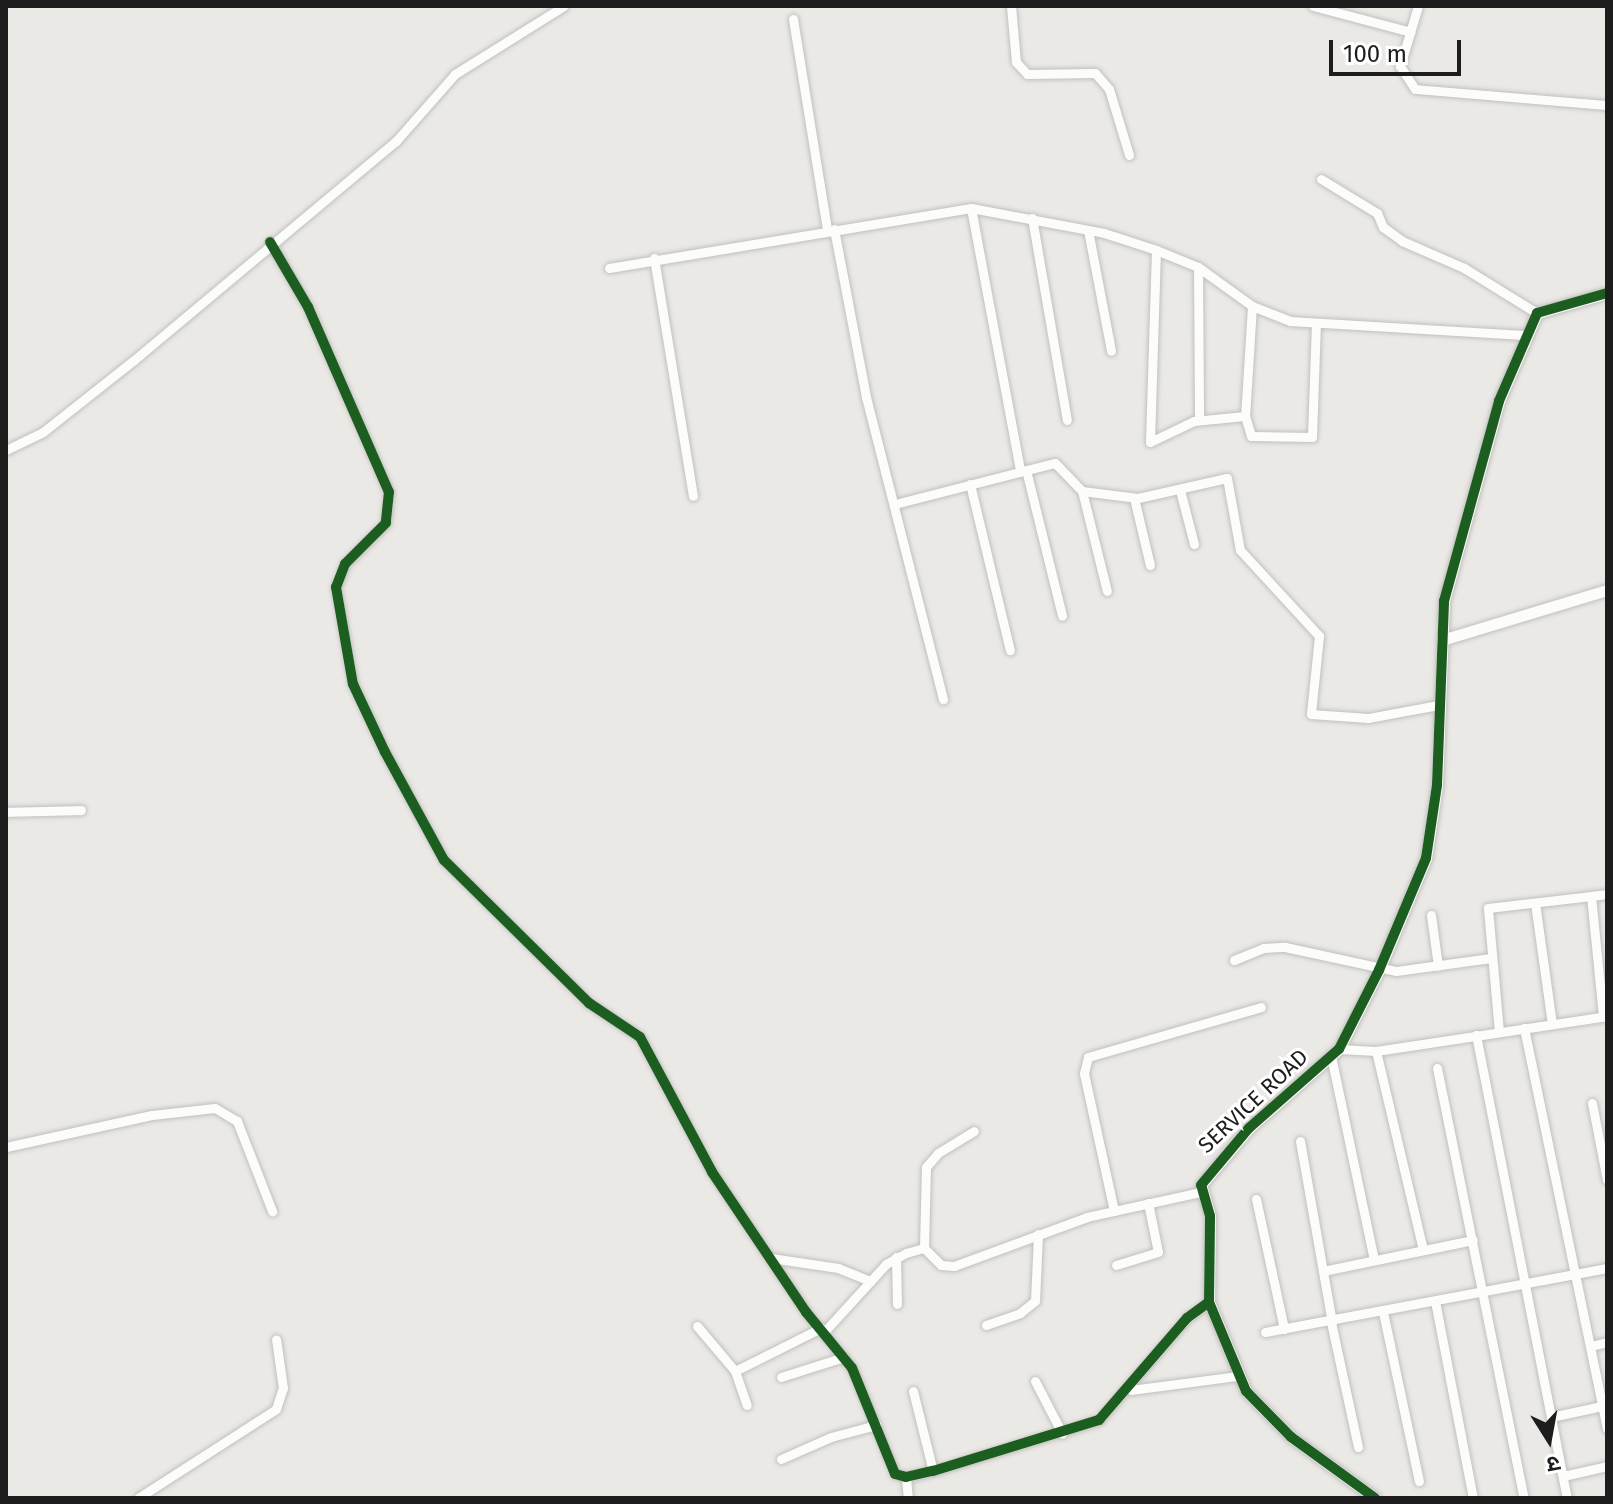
<!DOCTYPE html>
<html>
<head>
<meta charset="utf-8">
<style>
  body { margin:0 }
  #map { position:relative; width:1613px; height:1504px; overflow:hidden; background:#ebe9e6; font-family:"Fira Sans","Noto Sans Devanagari",sans-serif }
  div>[style] { position:absolute }
  .roads { filter:drop-shadow(0 0 2px #c1c0be) drop-shadow(0 0 2px #c1c0be) }
  .minor>* { height:9px; margin:-4.5px; padding:0 4.5px; transform-origin:4.5px; border-radius:4.5px; background:#fcfcfb }
  .tertiary>* { height:11px; margin:-5.5px; padding:0 5.5px; transform-origin:5.5px; border-radius:5.5px; background:#fcfcfb }
  .cycleway>* { height:10px; margin:-5px; padding:0 5px; transform-origin:5px; border-radius:5px; background:#1b5e20 }
  span { translate:-50% -50%; white-space:nowrap; text-align:center; line-height:1.15; -webkit-text-stroke:6px #fff; paint-order:stroke }
  .street-label { font-size:22px; color:#1d1d1d }
  .frame { position:absolute; inset:0; border:8px solid #1d1d1d; pointer-events:none }
  .north { position:absolute; left:1509px; top:1400px; width:80px; height:80px; -webkit-text-stroke:6px #fff; paint-order:stroke; rotate:169deg; font-size:22px; font-weight:700; line-height:32px; text-align:center; color:#1d1d1d }
  .north::after { content:''; display:block; margin:auto; width:28px; height:36px; background:#1d1d1d; clip-path:polygon(50% 0,100% 100%,50% 72%,0 100%) }
  .scale { position:absolute; left:1329px; top:40px; width:132px; height:36px; box-sizing:border-box; border:4px solid #1d1d1d; border-top:0; padding-left:10px; font-size:24px; line-height:28px; white-space:nowrap; color:#1d1d1d; -webkit-text-stroke:6px #fff; paint-order:stroke }
</style>
</head>
<body>
<div id="map">
  <div class="roads">
    <div class="minor">
      <div style="left:1011px;top:6px;width:56px;rotate:84.9deg"></div>
      <div style="left:1016px;top:62px;width:16px;rotate:47deg"></div>
      <div style="left:1027px;top:74px;width:68px;rotate:-0.8deg"></div>
      <div style="left:1095px;top:73px;width:21px;rotate:49deg"></div>
      <div style="left:1109px;top:89px;width:69px;rotate:73.1deg"></div>
      <div style="left:1313px;top:6px;width:101px;rotate:14.9deg"></div>
      <div style="left:1418px;top:6px;width:63px;rotate:106.7deg"></div>
      <div style="left:1400px;top:66px;width:27px;rotate:57deg"></div>
      <div style="left:1415px;top:89px;width:193px;rotate:4.8deg"></div>
      <div style="left:793px;top:19px;width:214px;rotate:80.8deg"></div>
      <div style="left:1321px;top:179px;width:66px;rotate:31.3deg"></div>
      <div style="left:1377px;top:213px;width:15px;rotate:67deg"></div>
      <div style="left:1383px;top:227px;width:24px;rotate:36deg"></div>
      <div style="left:1402px;top:241px;width:68px;rotate:23.5deg"></div>
      <div style="left:1464px;top:268px;width:86px;rotate:31.7deg"></div>
      <div style="left:971px;top:208px;width:268px;rotate:79.4deg"></div>
      <div style="left:1032px;top:218px;width:205px;rotate:80.2deg"></div>
      <div style="left:834px;top:229px;width:171px;rotate:79.2deg"></div>
      <div style="left:866px;top:397px;width:312px;rotate:75.7deg"></div>
      <div style="left:1088px;top:230px;width:123px;rotate:79.2deg"></div>
      <div style="left:270px;top:242px;width:75px;rotate:59.7deg"></div>
      <div style="left:308px;top:307px;width:202px;rotate:66.4deg"></div>
      <div style="left:389px;top:492px;width:31px;rotate:96deg"></div>
      <div style="left:386px;top:523px;width:58px;rotate:135deg"></div>
      <div style="left:345px;top:564px;width:25px;rotate:111deg"></div>
      <div style="left:336px;top:587px;width:98px;rotate:80.1deg"></div>
      <div style="left:353px;top:684px;width:75px;rotate:64.8deg"></div>
      <div style="left:385px;top:752px;width:123px;rotate:61.4deg"></div>
      <div style="left:444px;top:860px;width:204px;rotate:44.6deg"></div>
      <div style="left:589px;top:1003px;width:61px;rotate:33.7deg"></div>
      <div style="left:640px;top:1037px;width:153px;rotate:61.9deg"></div>
      <div style="left:712px;top:1172px;width:169px;rotate:56.1deg"></div>
      <div style="left:806px;top:1312px;width:72px;rotate:50.6deg"></div>
      <div style="left:852px;top:1368px;width:114px;rotate:67.9deg"></div>
      <div style="left:895px;top:1474px;width:11px;rotate:15deg"></div>
      <div style="left:906px;top:1477px;width:28px;rotate:-13deg"></div>
      <div style="left:933px;top:1471px;width:174px;rotate:-17.1deg"></div>
      <div style="left:1099px;top:1420px;width:135px;rotate:-49.2deg"></div>
      <div style="left:1187px;top:1318px;width:27px;rotate:-36deg"></div>
      <div style="left:1156px;top:250px;width:192px;rotate:91.8deg"></div>
      <div style="left:1150px;top:442px;width:49px;rotate:-25.5deg"></div>
      <div style="left:1194px;top:421px;width:51px;rotate:-5.6deg"></div>
      <div style="left:654px;top:258px;width:241px;rotate:80.7deg"></div>
      <div style="left:1198px;top:267px;width:152px;rotate:89.6deg"></div>
      <div style="left:609px;top:268px;width:367px;rotate:-9.4deg"></div>
      <div style="left:971px;top:208px;width:135px;rotate:10.6deg"></div>
      <div style="left:1104px;top:233px;width:55px;rotate:18.1deg"></div>
      <div style="left:1156px;top:250px;width:45px;rotate:22deg"></div>
      <div style="left:1198px;top:267px;width:67px;rotate:35.8deg"></div>
      <div style="left:1252px;top:306px;width:41px;rotate:21.5deg"></div>
      <div style="left:1290px;top:321px;width:234px;rotate:3.4deg"></div>
      <div style="left:1252px;top:306px;width:110px;rotate:93.6deg"></div>
      <div style="left:1245px;top:416px;width:21px;rotate:73deg"></div>
      <div style="left:1251px;top:436px;width:61px;rotate:0.9deg"></div>
      <div style="left:1312px;top:437px;width:112px;rotate:-88deg"></div>
      <div style="left:6px;top:450px;width:41px;rotate:-25.9deg"></div>
      <div style="left:43px;top:432px;width:116px;rotate:-38.4deg"></div>
      <div style="left:134px;top:360px;width:341px;rotate:-39.9deg"></div>
      <div style="left:396px;top:141px;width:89px;rotate:-48.6deg"></div>
      <div style="left:455px;top:74px;width:128px;rotate:-32deg"></div>
      <div style="left:1026px;top:470px;width:150px;rotate:76.1deg"></div>
      <div style="left:970px;top:484px;width:171px;rotate:76.5deg"></div>
      <div style="left:1180px;top:490px;width:56px;rotate:75.5deg"></div>
      <div style="left:1082px;top:491px;width:103px;rotate:76deg"></div>
      <div style="left:1134px;top:498px;width:69px;rotate:76.6deg"></div>
      <div style="left:895px;top:504px;width:165px;rotate:-14.4deg"></div>
      <div style="left:1055px;top:463px;width:39px;rotate:46deg"></div>
      <div style="left:1082px;top:491px;width:56px;rotate:7.1deg"></div>
      <div style="left:1138px;top:498px;width:91px;rotate:-12.7deg"></div>
      <div style="left:1227px;top:478px;width:73px;rotate:79.8deg"></div>
      <div style="left:1240px;top:550px;width:117px;rotate:47.4deg"></div>
      <div style="left:1319px;top:636px;width:78px;rotate:95.9deg"></div>
      <div style="left:1311px;top:714px;width:57px;rotate:4deg"></div>
      <div style="left:1368px;top:718px;width:71px;rotate:-10.5deg"></div>
      <div style="left:6px;top:812px;width:75px;rotate:-1.5deg"></div>
      <div style="left:1591px;top:896px;width:16px;rotate:-7deg"></div>
      <div style="left:1535px;top:903px;width:122px;rotate:82deg"></div>
      <div style="left:1431px;top:915px;width:51px;rotate:82.2deg"></div>
      <div style="left:1234px;top:960px;width:31px;rotate:-22deg"></div>
      <div style="left:1263px;top:948px;width:22px;rotate:-3deg"></div>
      <div style="left:1285px;top:947px;width:114px;rotate:12.2deg"></div>
      <div style="left:1396px;top:971px;width:96px;rotate:-7.8deg"></div>
      <div style="left:1524px;top:1028px;width:409px;rotate:78.3deg"></div>
      <div style="left:1499px;top:1032px;width:124px;rotate:-95.1deg"></div>
      <div style="left:1488px;top:908px;width:104px;rotate:-6.6deg"></div>
      <div style="left:1591px;top:896px;width:121px;rotate:84.3deg"></div>
      <div style="left:1476px;top:1035px;width:472px;rotate:78.9deg"></div>
      <div style="left:1339px;top:1049px;width:37px;rotate:3deg"></div>
      <div style="left:1376px;top:1051px;width:234px;rotate:-8.6deg"></div>
      <div style="left:1376px;top:1051px;width:204px;rotate:76.7deg"></div>
      <div style="left:1331px;top:1056px;width:208px;rotate:78.1deg"></div>
      <div style="left:1437px;top:1068px;width:439px;rotate:78.6deg"></div>
      <div style="left:1592px;top:1103px;width:78px;rotate:79deg"></div>
      <div style="left:1300px;top:1141px;width:184px;rotate:80deg"></div>
      <div style="left:6px;top:1147px;width:149px;rotate:-12.4deg"></div>
      <div style="left:152px;top:1115px;width:63px;rotate:-6.3deg"></div>
      <div style="left:215px;top:1108px;width:26px;rotate:31deg"></div>
      <div style="left:237px;top:1121px;width:97px;rotate:68.7deg"></div>
      <div style="left:1256px;top:1199px;width:133px;rotate:77.8deg"></div>
      <div style="left:1114px;top:1211px;width:141px;rotate:-102.3deg"></div>
      <div style="left:1084px;top:1073px;width:16px;rotate:-76deg"></div>
      <div style="left:1088px;top:1057px;width:180px;rotate:-16.1deg"></div>
      <div style="left:924px;top:1248px;width:81px;rotate:-88.6deg"></div>
      <div style="left:926px;top:1167px;width:18px;rotate:-49deg"></div>
      <div style="left:938px;top:1153px;width:42px;rotate:-31.4deg"></div>
      <div style="left:896px;top:1257px;width:47px;rotate:88.8deg"></div>
      <div style="left:771px;top:1258px;width:68px;rotate:8.5deg"></div>
      <div style="left:838px;top:1268px;width:35px;rotate:22deg"></div>
      <div style="left:1116px;top:1265px;width:44px;rotate:-17.2deg"></div>
      <div style="left:1158px;top:1252px;width:50px;rotate:-101.5deg"></div>
      <div style="left:1323px;top:1271px;width:153px;rotate:-11.7deg"></div>
      <div style="left:1435px;top:1301px;width:201px;rotate:79.1deg"></div>
      <div style="left:1383px;top:1312px;width:173px;rotate:78deg"></div>
      <div style="left:1331px;top:1322px;width:128px;rotate:77.8deg"></div>
      <div style="left:986px;top:1325px;width:36px;rotate:-19deg"></div>
      <div style="left:1020px;top:1313px;width:19px;rotate:-39deg"></div>
      <div style="left:1035px;top:1301px;width:67px;rotate:-87.4deg"></div>
      <div style="left:697px;top:1326px;width:59px;rotate:49.8deg"></div>
      <div style="left:735px;top:1371px;width:36px;rotate:71deg"></div>
      <div style="left:824px;top:1332px;width:92px;rotate:-47.6deg"></div>
      <div style="left:886px;top:1264px;width:23px;rotate:-29deg"></div>
      <div style="left:906px;top:1253px;width:19px;rotate:-16deg"></div>
      <div style="left:924px;top:1248px;width:24px;rotate:45deg"></div>
      <div style="left:941px;top:1265px;width:13px;rotate:4deg"></div>
      <div style="left:954px;top:1266px;width:142px;rotate:-20.2deg"></div>
      <div style="left:1087px;top:1217px;width:117px;rotate:-12.4deg"></div>
      <div style="left:1265px;top:1332px;width:348px;rotate:-10.6deg"></div>
      <div style="left:1591px;top:1346px;width:16px;rotate:-14deg"></div>
      <div style="left:735px;top:1371px;width:96px;rotate:-26.6deg"></div>
      <div style="left:781px;top:1377px;width:66px;rotate:-17.6deg"></div>
      <div style="left:1035px;top:1381px;width:59px;rotate:62.6deg"></div>
      <div style="left:1131px;top:1390px;width:108px;rotate:-7.5deg"></div>
      <div style="left:913px;top:1391px;width:82px;rotate:76deg"></div>
      <div style="left:1551px;top:1417px;width:52px;rotate:-12.2deg"></div>
      <div style="left:781px;top:1459px;width:55px;rotate:-23.7deg"></div>
      <div style="left:831px;top:1437px;width:47px;rotate:-14.9deg"></div>
      <div style="left:1563px;top:1476px;width:45px;rotate:-12.8deg"></div>
      <div style="left:906px;top:1477px;width:21px;rotate:85deg"></div>
      <div style="left:138px;top:1498px;width:164px;rotate:-32.8deg"></div>
      <div style="left:276px;top:1409px;width:22px;rotate:-72deg"></div>
      <div style="left:283px;top:1388px;width:49px;rotate:-98.1deg"></div>
    </div>
    <div class="tertiary">
      <div style="left:1442px;top:640px;width:172px;rotate:-16.9deg"></div>
      <div style="left:1375px;top:1498px;width:104px;rotate:-144deg"></div>
      <div style="left:1291px;top:1437px;width:64px;rotate:-134.4deg"></div>
      <div style="left:1246px;top:1391px;width:96px;rotate:-112.6deg"></div>
      <div style="left:1209px;top:1302px;width:86px;rotate:-89.3deg"></div>
      <div style="left:1210px;top:1216px;width:32px;rotate:-106deg"></div>
      <div style="left:1201px;top:1185px;width:75px;rotate:-49.9deg"></div>
      <div style="left:1249px;top:1128px;width:120px;rotate:-41.3deg"></div>
      <div style="left:1339px;top:1049px;width:89px;rotate:-63.1deg"></div>
      <div style="left:1379px;top:970px;width:121px;rotate:-67.2deg"></div>
      <div style="left:1426px;top:858px;width:74px;rotate:-81.4deg"></div>
      <div style="left:1437px;top:785px;width:184px;rotate:-87.8deg"></div>
      <div style="left:1444px;top:601px;width:207px;rotate:-74.6deg"></div>
      <div style="left:1499px;top:401px;width:96px;rotate:-66.6deg"></div>
      <div style="left:1537px;top:313px;width:73px;rotate:-15.9deg"></div>
    </div>
  </div>
  <div class="cycleway">
    <div style="left:270px;top:242px;width:75px;rotate:59.7deg"></div>
    <div style="left:308px;top:307px;width:202px;rotate:66.4deg"></div>
    <div style="left:389px;top:492px;width:31px;rotate:96deg"></div>
    <div style="left:386px;top:523px;width:58px;rotate:135deg"></div>
    <div style="left:345px;top:564px;width:25px;rotate:111deg"></div>
    <div style="left:336px;top:587px;width:98px;rotate:80.1deg"></div>
    <div style="left:353px;top:684px;width:75px;rotate:64.8deg"></div>
    <div style="left:385px;top:752px;width:123px;rotate:61.4deg"></div>
    <div style="left:444px;top:860px;width:204px;rotate:44.6deg"></div>
    <div style="left:589px;top:1003px;width:61px;rotate:33.7deg"></div>
    <div style="left:640px;top:1037px;width:153px;rotate:61.9deg"></div>
    <div style="left:712px;top:1172px;width:169px;rotate:56.1deg"></div>
    <div style="left:806px;top:1312px;width:72px;rotate:50.6deg"></div>
    <div style="left:852px;top:1368px;width:114px;rotate:67.9deg"></div>
    <div style="left:895px;top:1474px;width:11px;rotate:15deg"></div>
    <div style="left:906px;top:1477px;width:28px;rotate:-13deg"></div>
    <div style="left:933px;top:1471px;width:174px;rotate:-17.1deg"></div>
    <div style="left:1099px;top:1420px;width:135px;rotate:-49.2deg"></div>
    <div style="left:1187px;top:1318px;width:27px;rotate:-36deg"></div>
    <div style="left:1375px;top:1498px;width:104px;rotate:-144deg"></div>
    <div style="left:1291px;top:1437px;width:64px;rotate:-134.4deg"></div>
    <div style="left:1246px;top:1391px;width:96px;rotate:-112.6deg"></div>
    <div style="left:1209px;top:1302px;width:86px;rotate:-89.3deg"></div>
    <div style="left:1210px;top:1216px;width:32px;rotate:-106deg"></div>
    <div style="left:1201px;top:1185px;width:75px;rotate:-49.9deg"></div>
    <div style="left:1249px;top:1128px;width:120px;rotate:-41.3deg"></div>
    <div style="left:1339px;top:1049px;width:89px;rotate:-63.1deg"></div>
    <div style="left:1379px;top:970px;width:121px;rotate:-67.2deg"></div>
    <div style="left:1426px;top:858px;width:74px;rotate:-81.4deg"></div>
    <div style="left:1437px;top:785px;width:184px;rotate:-87.8deg"></div>
    <div style="left:1444px;top:601px;width:207px;rotate:-74.6deg"></div>
    <div style="left:1499px;top:401px;width:96px;rotate:-66.6deg"></div>
    <div style="left:1537px;top:313px;width:73px;rotate:-15.9deg"></div>
  </div>
  <div class="street-label">
    <span style="left:1253px;top:1101px;rotate:-43deg">SERVICE ROAD</span>
  </div>
  <div class="frame"></div>
  <div class="north">उ</div>
  <div class="scale">100 m</div>
</div>
</body>
</html>
